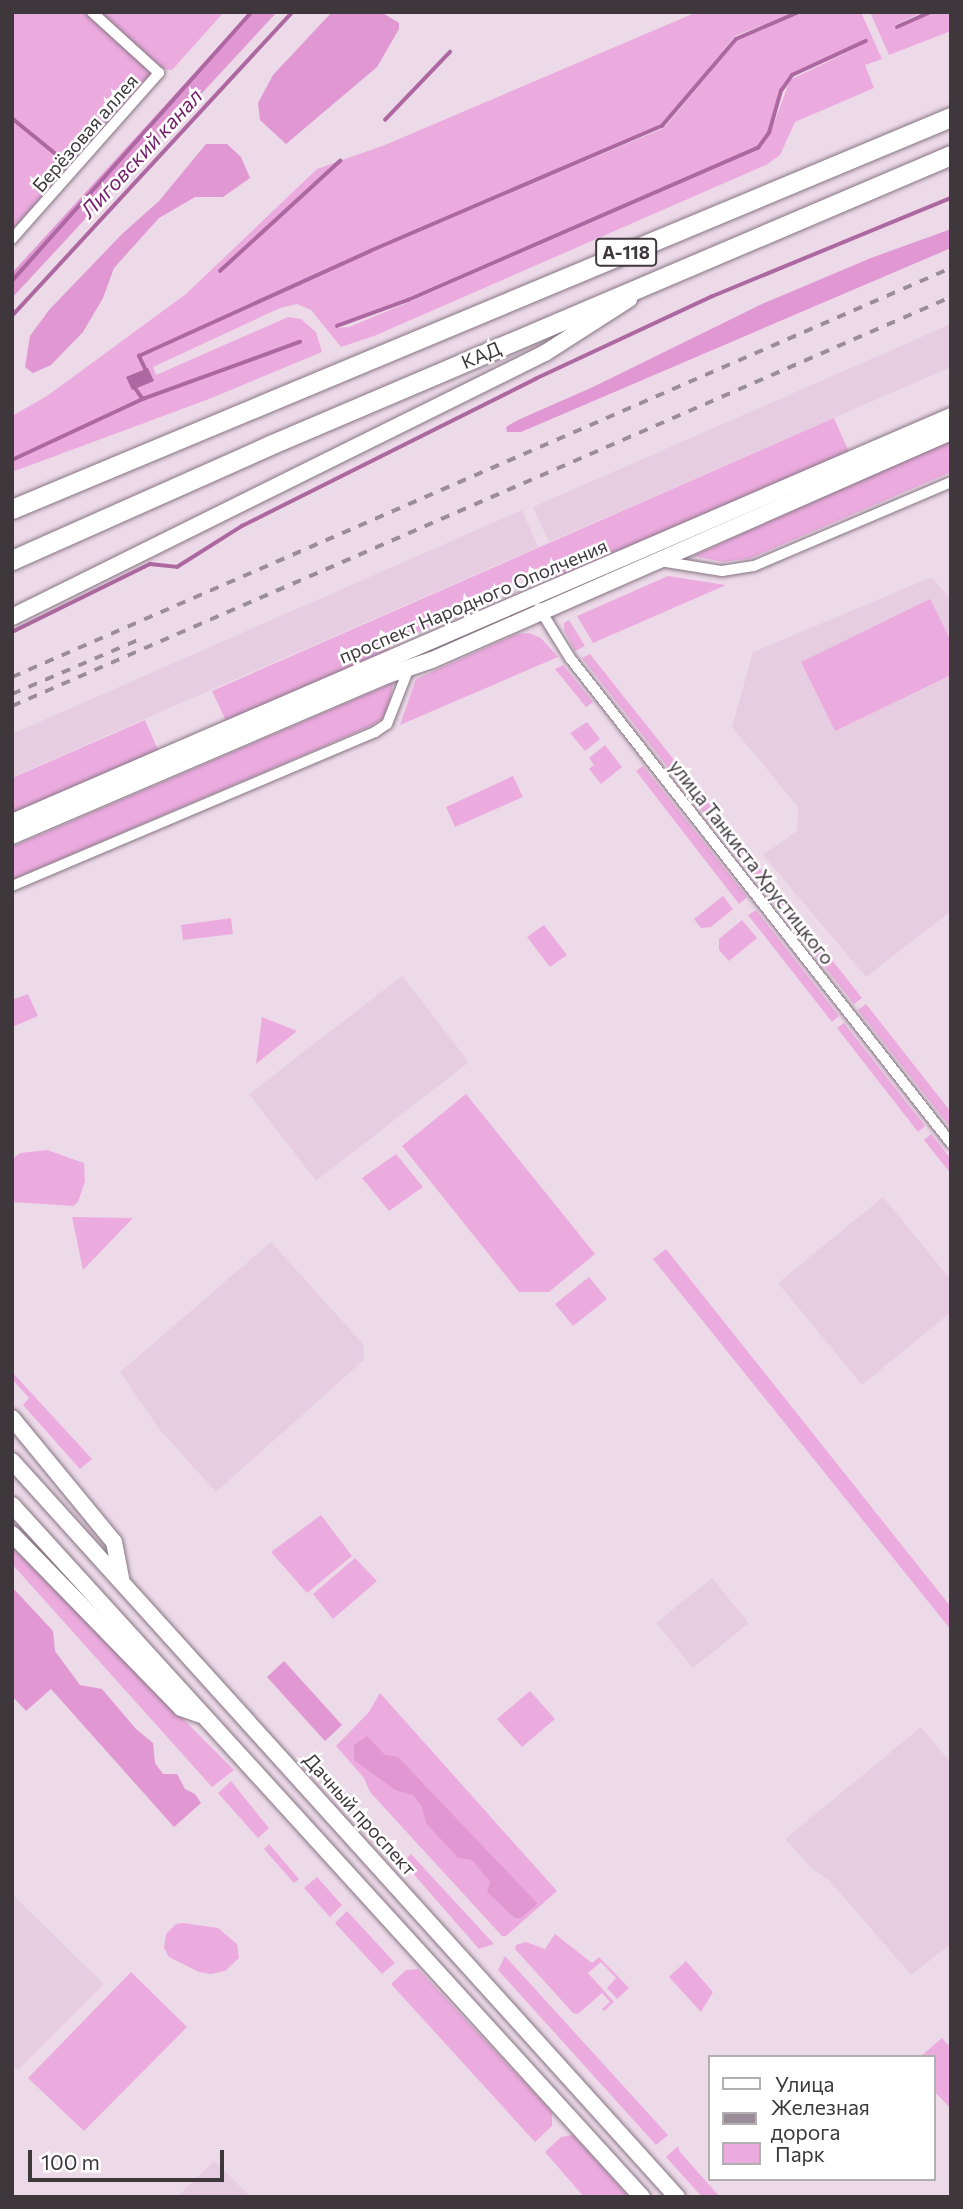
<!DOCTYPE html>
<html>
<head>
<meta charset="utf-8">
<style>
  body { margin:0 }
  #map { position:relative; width:963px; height:2209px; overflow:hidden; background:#eddae9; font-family:Commissioner,sans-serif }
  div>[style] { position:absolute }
  .built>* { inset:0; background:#e7cde1 }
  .green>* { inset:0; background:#ecabdf }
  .forest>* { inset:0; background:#e097d2 }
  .water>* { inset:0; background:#ad68a1 }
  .stream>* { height:3.5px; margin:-1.75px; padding:0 1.75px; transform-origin:1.75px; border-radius:1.75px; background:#ad68a1 }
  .roads { filter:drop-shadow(0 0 2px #867582) drop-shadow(0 0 2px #867582) }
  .street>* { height:10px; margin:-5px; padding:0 5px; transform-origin:5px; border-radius:5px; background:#fff }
  .secondary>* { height:16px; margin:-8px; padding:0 8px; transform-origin:8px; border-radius:8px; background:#fff }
  .highway>* { height:19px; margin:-9.5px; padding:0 9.5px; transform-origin:9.5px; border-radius:9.5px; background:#fff }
  .rail>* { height:3.5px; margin-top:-1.75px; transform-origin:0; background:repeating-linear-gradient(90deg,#9a8d97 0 9px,transparent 0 18px) }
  span { translate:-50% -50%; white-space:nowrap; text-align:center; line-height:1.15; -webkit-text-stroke:5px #fff; paint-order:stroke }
  .shield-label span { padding:2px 5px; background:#fff; border:2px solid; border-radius:5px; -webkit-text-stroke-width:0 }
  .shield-label { font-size:18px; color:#3e373c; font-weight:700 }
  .street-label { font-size:19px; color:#3e373c }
  .water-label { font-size:21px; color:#75206a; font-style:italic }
  .frame { position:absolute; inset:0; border:14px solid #3e373c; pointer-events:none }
  .legend { position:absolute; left:708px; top:2055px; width:228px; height:126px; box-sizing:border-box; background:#fff; border:2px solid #b2afb1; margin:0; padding:9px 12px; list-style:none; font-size:21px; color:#3e373c }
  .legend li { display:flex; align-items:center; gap:14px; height:35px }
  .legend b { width:35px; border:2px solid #b2afb1 }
  .scale { position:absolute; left:28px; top:2150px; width:196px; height:32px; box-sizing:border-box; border:4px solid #3e373c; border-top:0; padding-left:9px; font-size:21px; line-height:24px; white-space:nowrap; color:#3e373c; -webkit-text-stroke:5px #fff; paint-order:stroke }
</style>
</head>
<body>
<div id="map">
  <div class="built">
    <div style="clip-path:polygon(951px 324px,951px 367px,549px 542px,533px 507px)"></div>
    <div style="clip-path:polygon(522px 510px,538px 547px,12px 777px,12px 734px)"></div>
    <div style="clip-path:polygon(932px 577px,951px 600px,951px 911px,866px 977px,763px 855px,797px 831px,798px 807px,732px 727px,753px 652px)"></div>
    <div style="clip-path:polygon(402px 976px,469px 1062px,316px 1181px,249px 1094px)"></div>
    <div style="clip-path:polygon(883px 1197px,951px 1280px,951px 1312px,862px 1385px,778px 1283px)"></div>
    <div style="clip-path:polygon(271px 1242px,363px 1344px,364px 1360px,216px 1492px,160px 1430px,120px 1372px)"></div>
    <div style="clip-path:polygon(712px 1578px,749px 1623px,693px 1668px,656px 1623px)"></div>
    <div style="clip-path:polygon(921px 1727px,951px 1763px,951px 1944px,911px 1975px,828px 1879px,812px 1869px,785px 1839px)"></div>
    <div style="clip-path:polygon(12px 1894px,104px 1984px,18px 2070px,12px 2065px)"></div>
    <div style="clip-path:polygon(214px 2161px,251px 2197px,177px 2197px)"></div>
  </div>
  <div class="green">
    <div style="clip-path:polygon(12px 12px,86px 12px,154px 74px,12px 230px)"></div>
    <div style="clip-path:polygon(99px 12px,224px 12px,172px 70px,162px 69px)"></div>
    <div style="clip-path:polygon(evenodd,697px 12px,794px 12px,735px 36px,661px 125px,370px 249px,139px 355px,142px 364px,141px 357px,371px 252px,664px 128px,737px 40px,805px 12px,861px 12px,882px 59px,865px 65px,874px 88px,795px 122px,780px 155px,766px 165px,374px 336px,341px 347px,311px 310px,297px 304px,280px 308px,153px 367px,156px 375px,288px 317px,301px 319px,316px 332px,322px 352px,209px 399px,12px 472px,12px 416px,47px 396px,186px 294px,317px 169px,385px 145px,697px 12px,864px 40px,866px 43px,790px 80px,770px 134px,760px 149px,409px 302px,349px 327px,337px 328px,337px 324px,407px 298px,757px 147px,767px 133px,779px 92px,787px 78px,794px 72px,864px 40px)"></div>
    <div style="clip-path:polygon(870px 12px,923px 12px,895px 25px,897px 29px,935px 12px,951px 12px,951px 31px,889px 55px)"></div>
    <div style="clip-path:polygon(834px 418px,849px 452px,557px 580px,553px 574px,522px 578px,474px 597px,468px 611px,394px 643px,383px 657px,227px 723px,212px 691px)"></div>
    <div style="clip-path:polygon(951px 439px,951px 472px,751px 558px,723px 562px,693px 556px)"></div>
    <div style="clip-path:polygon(668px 576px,726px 585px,593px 643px,577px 616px)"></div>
    <div style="clip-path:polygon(930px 599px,951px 641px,951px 675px,835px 731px,801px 662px)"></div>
    <div style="clip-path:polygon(569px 620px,585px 646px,575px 651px,564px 630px,564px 623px)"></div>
    <div style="clip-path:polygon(529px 633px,541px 638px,558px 657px,400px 725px,416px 679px,517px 634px)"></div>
    <div style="clip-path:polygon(590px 654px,748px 853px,740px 859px,582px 658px)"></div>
    <div style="clip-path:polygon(563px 665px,593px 702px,586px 707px,555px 669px)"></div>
    <div style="clip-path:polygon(393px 683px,389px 708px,383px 718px,371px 726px,12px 880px,12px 847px)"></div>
    <div style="clip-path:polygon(145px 720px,159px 752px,12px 814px,12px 778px)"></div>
    <div style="clip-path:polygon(587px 722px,600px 739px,585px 751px,570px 733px)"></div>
    <div style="clip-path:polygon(605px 745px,622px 767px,601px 784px,589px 769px,594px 765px,589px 758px)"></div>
    <div style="clip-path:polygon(643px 766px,747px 897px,739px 904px,636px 771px)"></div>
    <div style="clip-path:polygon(513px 776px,523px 797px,455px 827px,446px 807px)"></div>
    <div style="clip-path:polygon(754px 861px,862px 998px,854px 1004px,746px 867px)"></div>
    <div style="clip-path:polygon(723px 896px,733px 909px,711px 927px,701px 928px,694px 919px)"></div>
    <div style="clip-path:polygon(756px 910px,839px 1016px,832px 1022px,748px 915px)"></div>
    <div style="clip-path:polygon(231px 918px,233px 934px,183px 940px,181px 925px)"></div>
    <div style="clip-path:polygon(742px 920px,757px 938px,729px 961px,719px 950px,719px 939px)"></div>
    <div style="clip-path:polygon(544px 925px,567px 955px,550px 967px,527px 937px)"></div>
    <div style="clip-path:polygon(28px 994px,38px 1016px,12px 1027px,12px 1000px)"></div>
    <div style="clip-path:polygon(866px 1004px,951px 1112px,951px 1128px,858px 1010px)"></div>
    <div style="clip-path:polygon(262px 1017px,297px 1031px,256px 1064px)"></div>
    <div style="clip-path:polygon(844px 1023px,925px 1126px,918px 1132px,837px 1028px)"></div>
    <div style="clip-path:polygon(466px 1094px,595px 1254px,549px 1292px,519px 1292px,402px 1146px)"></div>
    <div style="clip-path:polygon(931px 1134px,951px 1159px,951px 1174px,924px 1140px)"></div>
    <div style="clip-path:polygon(47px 1150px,84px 1163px,85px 1181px,78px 1202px,73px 1206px,12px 1202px,12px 1159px,20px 1153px)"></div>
    <div style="clip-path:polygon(396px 1154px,423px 1187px,389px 1211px,362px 1178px)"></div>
    <div style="clip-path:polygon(72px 1217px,133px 1218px,83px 1270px)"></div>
    <div style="clip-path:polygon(666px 1249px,951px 1607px,951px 1630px,653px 1259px)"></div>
    <div style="clip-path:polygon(589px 1277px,607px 1299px,573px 1326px,555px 1304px)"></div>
    <div style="clip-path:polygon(12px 1372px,92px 1459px,80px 1469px,23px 1405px,29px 1398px,12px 1379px)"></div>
    <div style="clip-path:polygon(321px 1515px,352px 1556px,307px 1593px,271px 1552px)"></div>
    <div style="clip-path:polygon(12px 1547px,234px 1770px,212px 1787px,12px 1564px)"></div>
    <div style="clip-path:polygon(355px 1558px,377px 1581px,333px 1619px,313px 1594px)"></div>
    <div style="clip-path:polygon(530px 1691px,555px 1719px,522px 1747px,497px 1719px)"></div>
    <div style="clip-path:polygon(380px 1693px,557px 1891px,506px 1936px,502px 1936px,370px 1792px,364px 1778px,336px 1746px,369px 1712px)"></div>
    <div style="clip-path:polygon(231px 1781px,269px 1828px,258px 1838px,218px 1793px)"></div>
    <div style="clip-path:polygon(269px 1844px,299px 1879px,294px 1883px,264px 1849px)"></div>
    <div style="clip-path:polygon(411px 1854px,494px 1944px,479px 1949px,403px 1862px)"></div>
    <div style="clip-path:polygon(317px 1877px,342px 1905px,330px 1917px,304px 1888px)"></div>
    <div style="clip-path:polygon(347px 1911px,395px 1963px,382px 1974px,335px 1923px)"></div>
    <div style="clip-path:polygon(183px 1923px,218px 1928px,237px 1944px,239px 1958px,225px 1971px,211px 1974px,199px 1972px,169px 1957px,164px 1948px,166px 1934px,176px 1924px)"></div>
    <div style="clip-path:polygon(555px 1934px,592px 1963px,599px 1957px,629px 1988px,617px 1999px,607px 1988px,616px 1978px,601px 1962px,588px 1973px,614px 2002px,604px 2011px,602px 2009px,610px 2002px,602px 1993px,578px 2014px,573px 2013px,515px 1949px,516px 1945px,526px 1942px,545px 1949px)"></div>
    <div style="clip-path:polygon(505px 1956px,668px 2135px,656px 2145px,498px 1970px)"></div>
    <div style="clip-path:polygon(686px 1961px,713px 1992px,701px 2012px,669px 1977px)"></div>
    <div style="clip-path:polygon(418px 1969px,552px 2112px,552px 2126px,535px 2142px,391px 1984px,406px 1970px)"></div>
    <div style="clip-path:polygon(131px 1972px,187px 2027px,84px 2131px,28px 2078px)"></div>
    <div style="clip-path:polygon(942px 2038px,951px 2048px,951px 2109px,933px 2090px,933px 2057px,920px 2057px)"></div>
    <div style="clip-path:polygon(573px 2135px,629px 2197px,584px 2197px,545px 2152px,561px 2137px)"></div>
    <div style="clip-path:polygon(678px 2146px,680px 2152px,720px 2197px,702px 2197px,666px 2157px)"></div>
  </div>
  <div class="forest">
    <div style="clip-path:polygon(250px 12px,277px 12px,12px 298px,12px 273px)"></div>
    <div style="clip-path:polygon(332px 12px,381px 12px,399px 23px,399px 29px,377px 67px,286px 144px,260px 120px,258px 103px,273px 75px)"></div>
    <div style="clip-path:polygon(206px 144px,227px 144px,241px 157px,250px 178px,223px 197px,195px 197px,159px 218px,114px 268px,103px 298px,83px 332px,51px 365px,33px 373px,25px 367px,30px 336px,49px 310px,122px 234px,159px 201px)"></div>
    <div style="clip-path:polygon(951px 229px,951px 248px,521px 432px,507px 432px,506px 427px,518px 420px,593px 387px,762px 304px,871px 258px)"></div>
    <div style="clip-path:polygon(12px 1587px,53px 1631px,55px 1651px,80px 1685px,102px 1689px,136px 1729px,153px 1743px,155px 1763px,163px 1774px,177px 1774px,185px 1789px,195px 1794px,201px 1803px,174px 1827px,51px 1689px,26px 1711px,12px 1696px)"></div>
    <div style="clip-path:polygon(284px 1661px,342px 1725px,325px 1741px,267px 1677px)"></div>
    <div style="clip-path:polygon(367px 1736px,385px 1755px,398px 1757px,537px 1903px,535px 1906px,521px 1918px,515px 1918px,487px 1892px,490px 1882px,472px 1860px,458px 1858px,426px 1823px,422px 1807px,413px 1795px,395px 1790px,354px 1760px,354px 1745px)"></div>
  </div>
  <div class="water">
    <div style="clip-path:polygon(148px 368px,154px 381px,132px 390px,126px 377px)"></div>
  </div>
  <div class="stream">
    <div style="left:897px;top:27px;width:36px;rotate:-24deg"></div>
    <div style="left:12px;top:118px;width:77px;rotate:39.2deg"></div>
    <div style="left:385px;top:120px;width:94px;rotate:-46.3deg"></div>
    <div style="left:220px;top:271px;width:163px;rotate:-42.5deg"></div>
    <div style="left:12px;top:281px;width:361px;rotate:-48.3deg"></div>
    <div style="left:12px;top:316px;width:414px;rotate:-47.3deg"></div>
    <div style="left:337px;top:326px;width:76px;rotate:-20.1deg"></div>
    <div style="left:408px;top:300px;width:382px;rotate:-23.5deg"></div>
    <div style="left:758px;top:148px;width:19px;rotate:-54deg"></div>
    <div style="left:769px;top:133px;width:44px;rotate:-74.1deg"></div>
    <div style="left:781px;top:91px;width:19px;rotate:-55deg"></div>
    <div style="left:792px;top:75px;width:81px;rotate:-24.7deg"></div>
    <div style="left:145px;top:369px;width:14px;rotate:-115deg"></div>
    <div style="left:139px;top:356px;width:254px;rotate:-24.4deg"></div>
    <div style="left:370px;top:251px;width:318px;rotate:-23.2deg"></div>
    <div style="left:662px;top:126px;width:114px;rotate:-49.6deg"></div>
    <div style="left:736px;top:39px;width:69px;rotate:-23.2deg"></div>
    <div style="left:136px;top:389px;width:12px;rotate:55deg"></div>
    <div style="left:12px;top:460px;width:145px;rotate:-25deg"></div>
    <div style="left:143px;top:399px;width:167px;rotate:-20deg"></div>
    <div style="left:12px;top:632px;width:154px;rotate:-26.2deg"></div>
    <div style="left:150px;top:564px;width:27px;rotate:6deg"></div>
    <div style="left:177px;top:567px;width:77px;rotate:-32.2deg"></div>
    <div style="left:242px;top:526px;width:328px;rotate:-26.6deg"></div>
    <div style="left:535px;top:379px;width:196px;rotate:-25deg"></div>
    <div style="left:713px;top:296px;width:257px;rotate:-22.4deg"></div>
  </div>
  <div class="roads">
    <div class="street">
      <div style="left:12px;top:239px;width:222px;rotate:-48.5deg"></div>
      <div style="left:159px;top:73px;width:91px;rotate:-137.7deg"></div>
      <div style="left:660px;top:561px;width:63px;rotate:9.2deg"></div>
      <div style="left:722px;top:571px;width:32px;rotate:-9deg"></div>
      <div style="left:754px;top:566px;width:214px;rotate:-23.1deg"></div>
      <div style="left:539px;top:608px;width:59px;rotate:58.2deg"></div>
      <div style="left:570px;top:658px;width:617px;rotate:51.85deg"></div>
      <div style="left:12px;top:886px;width:394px;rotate:-23deg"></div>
      <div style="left:375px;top:732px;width:14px;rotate:-34deg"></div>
      <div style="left:387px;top:724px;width:60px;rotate:-68.6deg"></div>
    </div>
    <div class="secondary">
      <div style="left:12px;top:617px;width:595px;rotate:-26.35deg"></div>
      <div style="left:545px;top:353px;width:100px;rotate:-32.7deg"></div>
      <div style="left:12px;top:822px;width:1023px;rotate:-23.38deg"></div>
      <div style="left:12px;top:836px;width:409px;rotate:-23.2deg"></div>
      <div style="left:388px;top:675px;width:46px;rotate:-18.8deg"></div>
      <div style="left:432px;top:660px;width:567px;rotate:-23.72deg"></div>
      <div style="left:12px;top:1418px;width:161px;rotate:50.6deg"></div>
      <div style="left:114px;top:1542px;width:38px;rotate:79deg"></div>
      <div style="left:12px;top:1461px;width:992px;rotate:47.9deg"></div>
      <div style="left:12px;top:1505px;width:936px;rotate:47.69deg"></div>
      <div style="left:12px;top:1534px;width:243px;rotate:45.8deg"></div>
      <div style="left:181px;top:1708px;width:21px;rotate:19deg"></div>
    </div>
    <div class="highway">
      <div style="left:12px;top:509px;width:1018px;rotate:-22.66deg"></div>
      <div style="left:12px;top:560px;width:282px;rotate:-24deg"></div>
      <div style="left:270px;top:445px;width:740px;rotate:-23.07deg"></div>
    </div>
  </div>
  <div class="rail">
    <div style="left:12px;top:677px;width:1024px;rotate:-23.54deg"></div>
    <div style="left:12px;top:694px;width:137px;rotate:-23.2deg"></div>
    <div style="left:12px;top:706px;width:1024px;rotate:-23.54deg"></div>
  </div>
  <div class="shield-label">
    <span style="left:626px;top:252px">А-118</span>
  </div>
  <div class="street-label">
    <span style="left:85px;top:133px;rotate:-49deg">Берёзовая аллея</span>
    <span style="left:481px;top:355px;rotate:-23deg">КАД</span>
    <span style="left:473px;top:601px;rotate:-23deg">проспект Народного Ополчения</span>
    <span style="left:752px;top:862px;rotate:52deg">улица Танкиста Хрустицкого</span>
    <span style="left:360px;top:1814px;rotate:48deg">Дачный проспект</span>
  </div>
  <div class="water-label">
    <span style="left:141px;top:153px;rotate:-47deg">Лиговский канал</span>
  </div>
  <div class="frame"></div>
  <ul class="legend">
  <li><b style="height:9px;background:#fff"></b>Улица</li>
  <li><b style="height:9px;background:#9a8d97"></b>Железная дорога</li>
  <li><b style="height:19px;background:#ecabdf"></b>Парк</li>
  </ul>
  <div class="scale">100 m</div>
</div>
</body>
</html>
